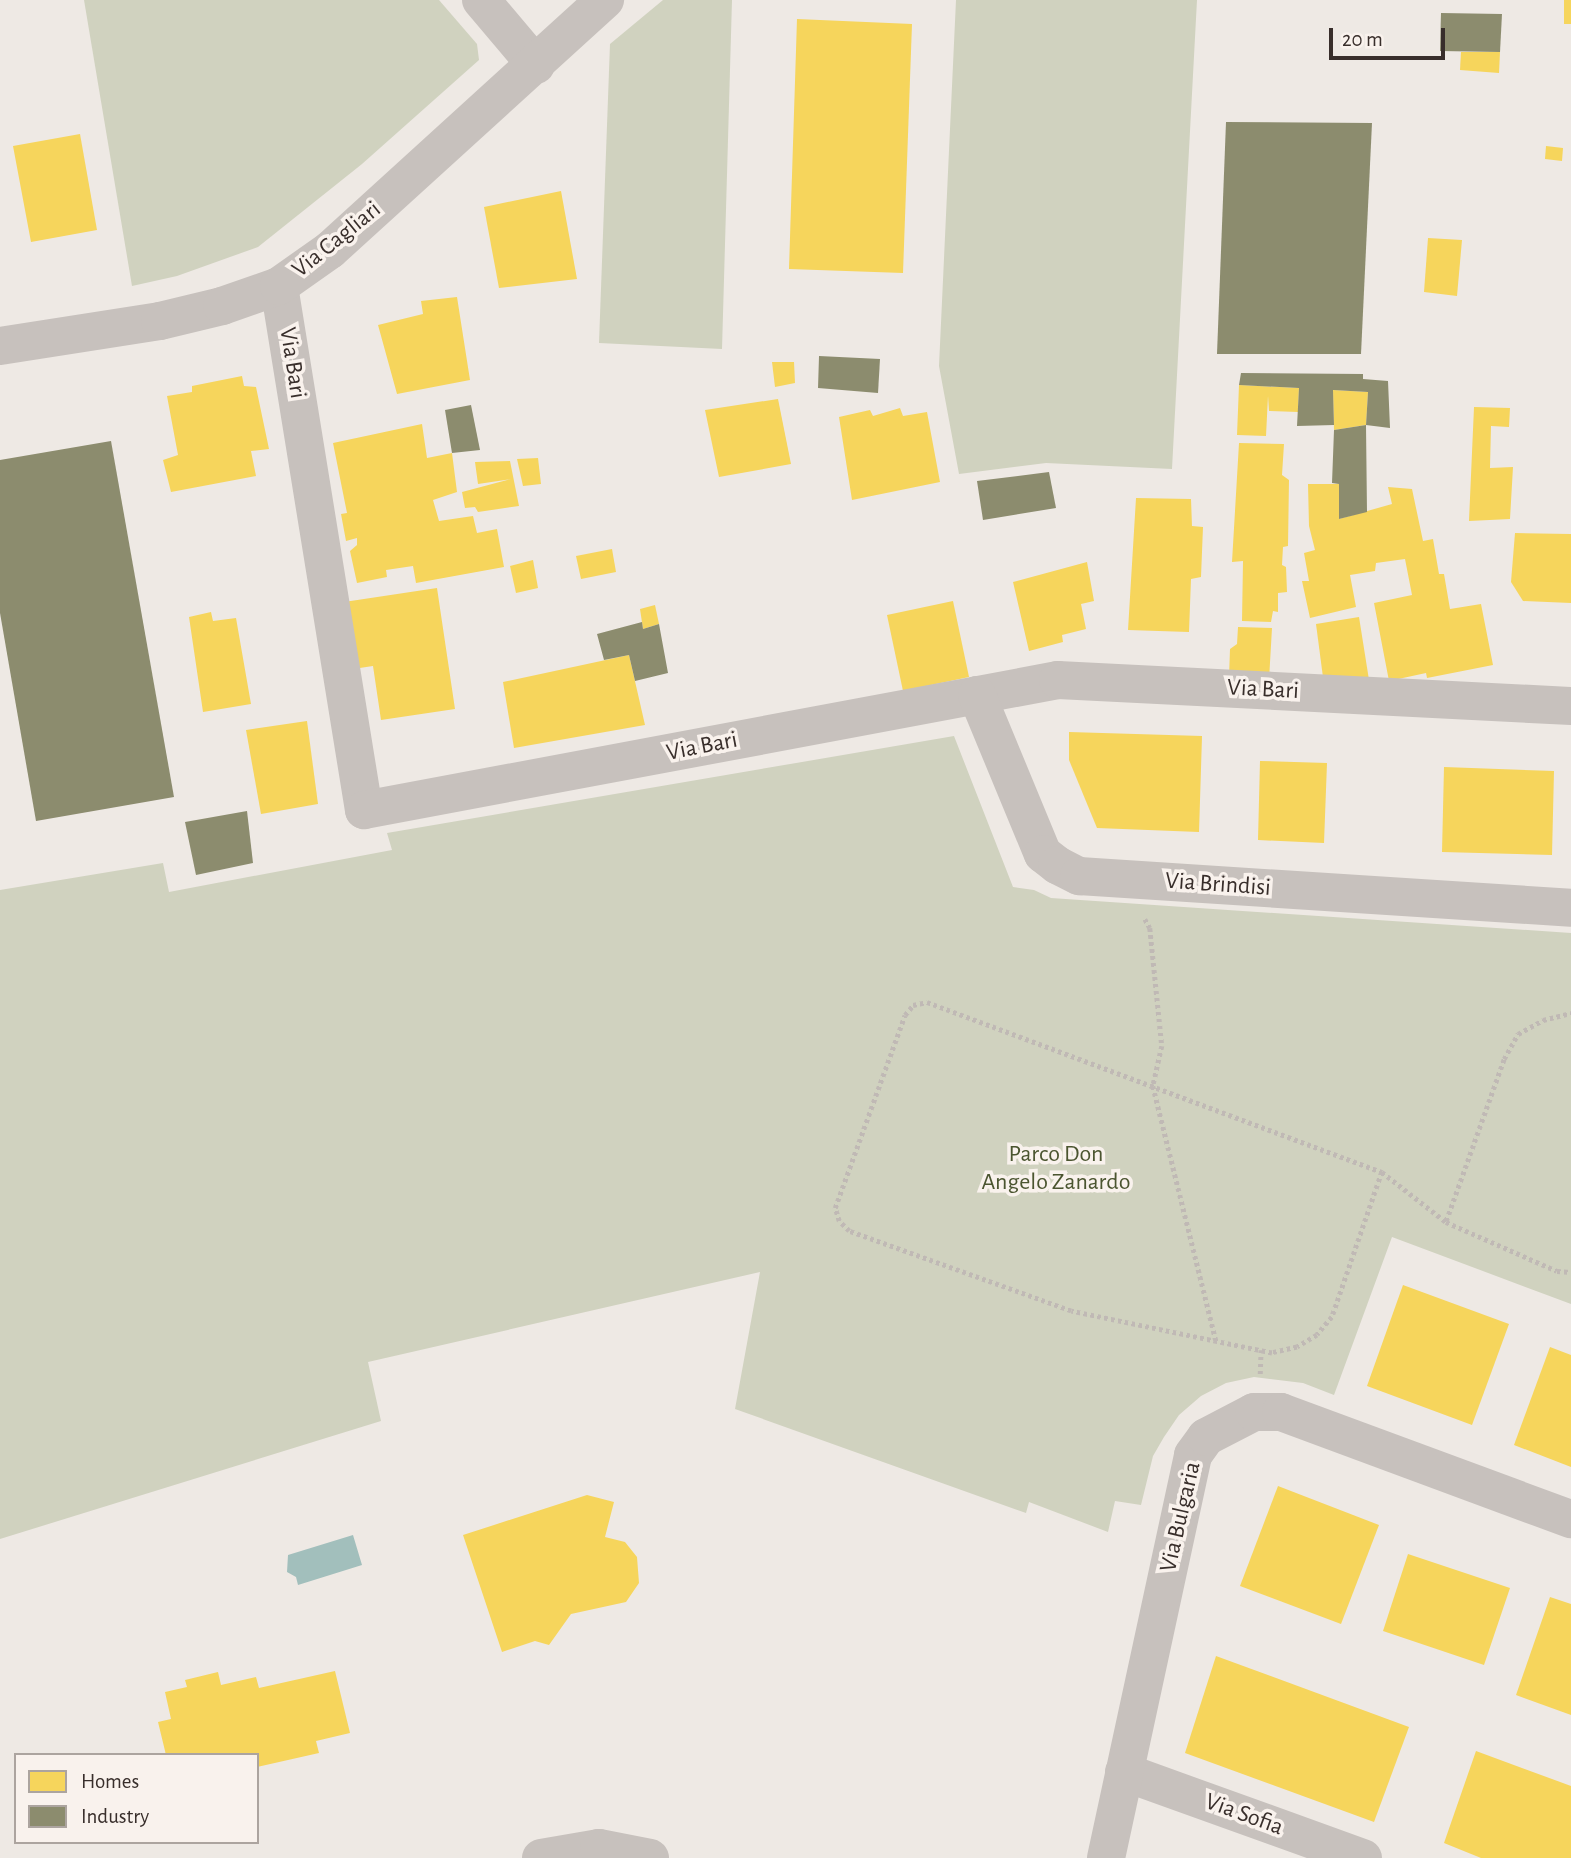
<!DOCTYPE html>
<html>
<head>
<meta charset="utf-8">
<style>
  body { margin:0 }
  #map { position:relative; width:1571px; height:1858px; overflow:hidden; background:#eee9e4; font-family:"Alegreya Sans",sans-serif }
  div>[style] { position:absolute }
  .green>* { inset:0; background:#d0d2bf }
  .water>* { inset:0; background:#a2bfbc }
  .homes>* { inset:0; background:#f6d55c }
  .industry>* { inset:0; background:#8c8c6e }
  .path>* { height:4.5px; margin-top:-2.25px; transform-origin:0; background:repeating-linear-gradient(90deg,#c0b9b5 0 3.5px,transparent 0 7px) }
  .minor>* { height:38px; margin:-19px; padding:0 19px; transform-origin:19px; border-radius:19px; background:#c7c1bd }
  span { translate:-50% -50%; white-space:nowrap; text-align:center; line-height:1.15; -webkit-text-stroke:7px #f9f2ed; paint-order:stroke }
  .street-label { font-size:24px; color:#382e2b }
  .park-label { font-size:24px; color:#4b5530 }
  .legend { position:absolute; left:14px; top:1753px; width:245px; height:91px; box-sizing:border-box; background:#f9f2ed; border:2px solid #aca49f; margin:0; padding:9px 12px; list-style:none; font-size:21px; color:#382e2b }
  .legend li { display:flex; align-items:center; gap:14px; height:35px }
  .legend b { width:35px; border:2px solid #aca49f }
  .scale { position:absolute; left:1329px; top:28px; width:116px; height:32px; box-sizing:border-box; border:4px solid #382e2b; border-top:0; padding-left:9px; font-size:21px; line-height:24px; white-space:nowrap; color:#382e2b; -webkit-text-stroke:5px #f9f2ed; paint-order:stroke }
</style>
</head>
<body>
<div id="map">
  <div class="green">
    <div style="clip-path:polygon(84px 0,439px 0,477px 44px,479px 60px,362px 164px,258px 247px,177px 276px,132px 286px)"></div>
    <div style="clip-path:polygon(663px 0,732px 0,722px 349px,599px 343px,610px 44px)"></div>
    <div style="clip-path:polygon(956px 0,1197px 0,1172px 469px,1046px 463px,959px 474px,939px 366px)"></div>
    <div style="clip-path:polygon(954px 736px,1013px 887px,1034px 890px,1051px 898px,1571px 933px,1571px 1304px,1392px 1237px,1334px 1395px,1303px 1383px,1254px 1377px,1226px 1383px,1201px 1396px,1179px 1415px,1164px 1437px,1153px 1456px,1141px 1505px,1115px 1501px,1108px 1532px,1029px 1502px,1026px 1513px,735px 1409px,760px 1272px,368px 1362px,381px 1421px,0 1539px,0 890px,163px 863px,169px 892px,392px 850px,387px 833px)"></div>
  </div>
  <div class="water">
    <div style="clip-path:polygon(353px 1535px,362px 1565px,298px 1585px,296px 1577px,287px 1572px,288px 1555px)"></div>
  </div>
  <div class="homes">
    <div style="clip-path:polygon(1564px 0,1571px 0,1571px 24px,1564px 24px)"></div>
    <div style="clip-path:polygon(797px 19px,912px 24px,903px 273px,789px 269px)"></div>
    <div style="clip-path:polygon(1461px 52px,1500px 52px,1499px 73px,1460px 70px)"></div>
    <div style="clip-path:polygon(80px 134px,97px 230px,31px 242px,13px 146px)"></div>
    <div style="clip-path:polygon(1546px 146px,1563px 148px,1562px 161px,1545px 159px)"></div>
    <div style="clip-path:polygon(561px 191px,577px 279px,499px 288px,484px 207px)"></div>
    <div style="clip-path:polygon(1428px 238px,1462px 240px,1457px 296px,1424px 292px)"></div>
    <div style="clip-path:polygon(457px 297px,470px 380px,397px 394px,378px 325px,423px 314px,421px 301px)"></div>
    <div style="clip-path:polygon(772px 362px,794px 362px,795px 383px,775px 387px)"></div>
    <div style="clip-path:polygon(242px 376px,244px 386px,256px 387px,269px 449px,251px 451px,256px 476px,171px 492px,163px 460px,178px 455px,167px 396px,192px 392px,192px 386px)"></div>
    <div style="clip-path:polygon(1239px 385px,1299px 388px,1298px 412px,1269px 411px,1268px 396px,1266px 436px,1237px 435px)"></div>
    <div style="clip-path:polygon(1333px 390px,1368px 392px,1366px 425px,1334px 430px)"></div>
    <div style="clip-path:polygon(778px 399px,791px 464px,719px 477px,705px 410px)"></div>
    <div style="clip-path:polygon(1474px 407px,1510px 408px,1509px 427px,1491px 426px,1490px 468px,1513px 467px,1510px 519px,1469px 521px)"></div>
    <div style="clip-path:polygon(900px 408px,903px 416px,927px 412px,940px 482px,852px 500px,839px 417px,870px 410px,873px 416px)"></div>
    <div style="clip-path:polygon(422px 424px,427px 458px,452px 453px,457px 492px,433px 500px,439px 521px,473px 516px,477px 533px,497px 529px,504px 567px,416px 583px,413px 566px,386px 570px,387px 577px,357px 583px,350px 551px,357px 545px,357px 538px,346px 541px,341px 514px,347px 513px,333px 443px)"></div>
    <div style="clip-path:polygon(1239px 443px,1284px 444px,1282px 475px,1289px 480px,1288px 546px,1283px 547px,1282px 565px,1286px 567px,1287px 592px,1278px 593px,1278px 612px,1273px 611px,1271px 622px,1242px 621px,1243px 561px,1232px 562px)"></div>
    <div style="clip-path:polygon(538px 458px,541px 484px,523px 486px,517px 459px)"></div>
    <div style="clip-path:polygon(510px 461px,519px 506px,478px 512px,475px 507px,465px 508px,462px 492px,511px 479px,478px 484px,475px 462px)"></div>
    <div style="clip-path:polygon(1308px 484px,1339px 484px,1339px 519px,1392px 504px,1388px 487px,1412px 489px,1423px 541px,1433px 539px,1439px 574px,1444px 574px,1450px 609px,1481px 604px,1493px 665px,1427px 678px,1426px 673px,1389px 681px,1374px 603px,1412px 595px,1405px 559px,1376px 563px,1375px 571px,1350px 575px,1356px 607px,1310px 618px,1302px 581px,1309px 581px,1304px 553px,1315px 550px,1309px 526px)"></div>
    <div style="clip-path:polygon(1136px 498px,1191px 499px,1192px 526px,1203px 527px,1201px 577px,1191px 579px,1189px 632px,1128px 630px)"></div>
    <div style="clip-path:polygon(1515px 533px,1571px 534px,1571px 603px,1523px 601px,1511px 582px)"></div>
    <div style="clip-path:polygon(612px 549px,616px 572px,581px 579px,576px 556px)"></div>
    <div style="clip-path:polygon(533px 560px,538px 588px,516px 593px,510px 566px)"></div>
    <div style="clip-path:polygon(1087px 562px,1094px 601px,1081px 604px,1086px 629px,1062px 635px,1063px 642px,1029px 651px,1013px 582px)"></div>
    <div style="clip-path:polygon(437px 588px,455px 709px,381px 720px,373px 666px,353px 669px,344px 602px)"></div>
    <div style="clip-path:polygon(953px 601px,969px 677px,903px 691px,887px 615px)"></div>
    <div style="clip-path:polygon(655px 605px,659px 624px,643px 629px,640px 609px)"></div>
    <div style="clip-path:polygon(211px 612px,213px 621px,236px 618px,251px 704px,203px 712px,189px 617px)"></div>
    <div style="clip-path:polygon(1359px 617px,1369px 680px,1324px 685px,1316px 624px)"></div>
    <div style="clip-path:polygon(1238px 627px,1272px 628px,1269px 680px,1229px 677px,1230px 649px,1237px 644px)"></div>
    <div style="clip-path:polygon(629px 655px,645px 725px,514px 748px,503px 682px)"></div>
    <div style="clip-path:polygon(307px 721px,318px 804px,261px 814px,246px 730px)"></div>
    <div style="clip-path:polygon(1069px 732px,1202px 736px,1199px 832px,1097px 828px,1069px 760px)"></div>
    <div style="clip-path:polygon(1260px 761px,1327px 763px,1324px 843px,1258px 840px)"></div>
    <div style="clip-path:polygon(1444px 767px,1554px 771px,1552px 855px,1442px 852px)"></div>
    <div style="clip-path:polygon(1403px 1285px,1509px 1324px,1472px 1425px,1367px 1386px)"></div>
    <div style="clip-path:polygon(1550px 1347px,1571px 1355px,1571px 1467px,1514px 1445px)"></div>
    <div style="clip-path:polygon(1278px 1486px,1379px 1525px,1341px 1624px,1240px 1586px)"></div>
    <div style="clip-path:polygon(587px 1495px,614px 1502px,605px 1537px,625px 1542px,637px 1557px,639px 1583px,626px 1602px,571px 1614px,549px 1645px,535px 1641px,502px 1652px,463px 1535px)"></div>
    <div style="clip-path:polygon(1408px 1554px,1510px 1588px,1484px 1665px,1383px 1631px)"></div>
    <div style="clip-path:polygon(1550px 1597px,1571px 1604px,1571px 1715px,1516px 1695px)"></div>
    <div style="clip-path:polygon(1216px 1656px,1409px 1727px,1374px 1822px,1185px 1753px)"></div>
    <div style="clip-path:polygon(335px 1671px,350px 1733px,316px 1741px,319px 1753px,257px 1767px,257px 1755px,166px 1755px,158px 1722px,171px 1719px,165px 1692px,187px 1687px,185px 1680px,218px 1672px,221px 1685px,256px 1677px,259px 1688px)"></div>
    <div style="clip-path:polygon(1476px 1751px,1571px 1786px,1571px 1858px,1481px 1858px,1444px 1843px)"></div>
  </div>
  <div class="industry">
    <div style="clip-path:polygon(1441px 13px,1502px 14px,1500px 52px,1440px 51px)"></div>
    <div style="clip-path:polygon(1226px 122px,1372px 123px,1361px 354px,1217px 354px)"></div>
    <div style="clip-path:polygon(819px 356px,880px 359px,878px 393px,818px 388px)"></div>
    <div style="clip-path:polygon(1241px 373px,1363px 374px,1363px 379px,1388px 381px,1390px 428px,1366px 425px,1368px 392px,1333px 390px,1334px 425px,1297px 426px,1299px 388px,1239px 385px)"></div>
    <div style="clip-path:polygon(471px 405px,480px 450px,452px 453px,445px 410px)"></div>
    <div style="clip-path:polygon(1366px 425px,1367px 512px,1339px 519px,1339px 484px,1332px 483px,1334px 430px)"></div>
    <div style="clip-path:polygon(111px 441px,174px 797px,36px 821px,0 613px,0 460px)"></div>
    <div style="clip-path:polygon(1049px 472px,1056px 508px,983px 520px,977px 481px)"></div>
    <div style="clip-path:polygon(642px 622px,643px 629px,659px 624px,668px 673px,635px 681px,629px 655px,604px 660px,597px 634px)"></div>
    <div style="clip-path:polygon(247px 811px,253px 863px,196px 875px,185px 822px)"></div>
  </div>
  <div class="path">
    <div style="left:1145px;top:919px;width:10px;rotate:61deg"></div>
    <div style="left:1150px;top:928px;width:119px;rotate:84.2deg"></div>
    <div style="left:1162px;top:1046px;width:41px;rotate:102.7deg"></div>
    <div style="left:1153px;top:1086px;width:263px;rotate:76.1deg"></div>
    <div style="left:1382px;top:1172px;width:153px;rotate:109deg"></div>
    <div style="left:1332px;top:1317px;width:23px;rotate:130deg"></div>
    <div style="left:1317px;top:1335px;width:23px;rotate:149deg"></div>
    <div style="left:1297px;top:1347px;width:26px;rotate:167deg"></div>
    <div style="left:1272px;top:1353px;width:205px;rotate:-168.2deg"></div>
    <div style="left:1071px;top:1311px;width:236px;rotate:-160.2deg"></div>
    <div style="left:849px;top:1231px;width:14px;rotate:-135deg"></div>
    <div style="left:839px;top:1221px;width:14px;rotate:-107deg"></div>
    <div style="left:835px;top:1208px;width:205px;rotate:-70.1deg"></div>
    <div style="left:905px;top:1015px;width:13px;rotate:-51deg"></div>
    <div style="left:913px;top:1005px;width:14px;rotate:-12deg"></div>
    <div style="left:927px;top:1002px;width:486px;rotate:20.5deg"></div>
    <div style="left:1382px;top:1172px;width:81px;rotate:38deg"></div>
    <div style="left:1446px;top:1222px;width:121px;rotate:23.8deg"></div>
    <div style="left:1557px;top:1271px;width:14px;rotate:4deg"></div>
    <div style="left:1446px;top:1221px;width:172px;rotate:-70.3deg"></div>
    <div style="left:1504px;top:1059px;width:29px;rotate:-61deg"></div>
    <div style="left:1518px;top:1034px;width:29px;rotate:-29deg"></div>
    <div style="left:1543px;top:1020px;width:29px;rotate:-14deg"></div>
    <div style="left:1260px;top:1374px;width:24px;rotate:-88deg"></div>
  </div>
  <div class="minor">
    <div style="left:481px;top:0;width:85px;rotate:49.8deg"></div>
    <div style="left:279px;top:286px;width:531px;rotate:80.79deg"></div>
    <div style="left:364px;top:810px;width:706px;rotate:-10.61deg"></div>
    <div style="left:1058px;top:680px;width:514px;rotate:2.9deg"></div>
    <div style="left:0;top:346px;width:162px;rotate:-8.9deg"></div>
    <div style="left:160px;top:321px;width:64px;rotate:-13.6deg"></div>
    <div style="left:222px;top:306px;width:60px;rotate:-19.3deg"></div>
    <div style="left:279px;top:286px;width:62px;rotate:-35.2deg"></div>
    <div style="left:330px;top:250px;width:372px;rotate:-42.3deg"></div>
    <div style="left:977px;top:695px;width:172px;rotate:67.5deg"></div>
    <div style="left:1043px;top:854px;width:18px;rotate:38deg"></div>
    <div style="left:1057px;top:865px;width:25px;rotate:27deg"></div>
    <div style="left:1079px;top:876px;width:493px;rotate:3.7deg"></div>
    <div style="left:1124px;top:1772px;width:254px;rotate:19.8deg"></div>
    <div style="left:541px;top:1858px;width:59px;rotate:-9.8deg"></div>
    <div style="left:599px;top:1848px;width:52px;rotate:11.1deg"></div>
    <div style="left:1106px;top:1858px;width:412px;rotate:-77.8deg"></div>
    <div style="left:1193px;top:1455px;width:22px;rotate:-54deg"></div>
    <div style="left:1206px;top:1437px;width:54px;rotate:-27.5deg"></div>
    <div style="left:1254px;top:1412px;width:27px"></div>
    <div style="left:1281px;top:1412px;width:309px;rotate:20.3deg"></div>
  </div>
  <div class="street-label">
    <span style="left:337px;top:240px;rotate:-39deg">Via Cagliari</span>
    <span style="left:292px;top:363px;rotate:81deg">Via Bari</span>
    <span style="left:1263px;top:690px;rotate:3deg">Via Bari</span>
    <span style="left:702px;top:747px;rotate:-11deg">Via Bari</span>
    <span style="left:1218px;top:885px;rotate:4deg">Via Brindisi</span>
    <span style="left:1181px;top:1517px;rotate:-77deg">Via Bulgaria</span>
    <span style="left:1244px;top:1815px;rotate:20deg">Via Sofia</span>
  </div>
  <div class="park-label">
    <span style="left:1056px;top:1169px">Parco Don<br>Angelo Zanardo</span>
  </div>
  <ul class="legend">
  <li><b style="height:19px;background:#f6d55c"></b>Homes</li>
  <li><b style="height:19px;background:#8c8c6e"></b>Industry</li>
  </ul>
  <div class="scale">20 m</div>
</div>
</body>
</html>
